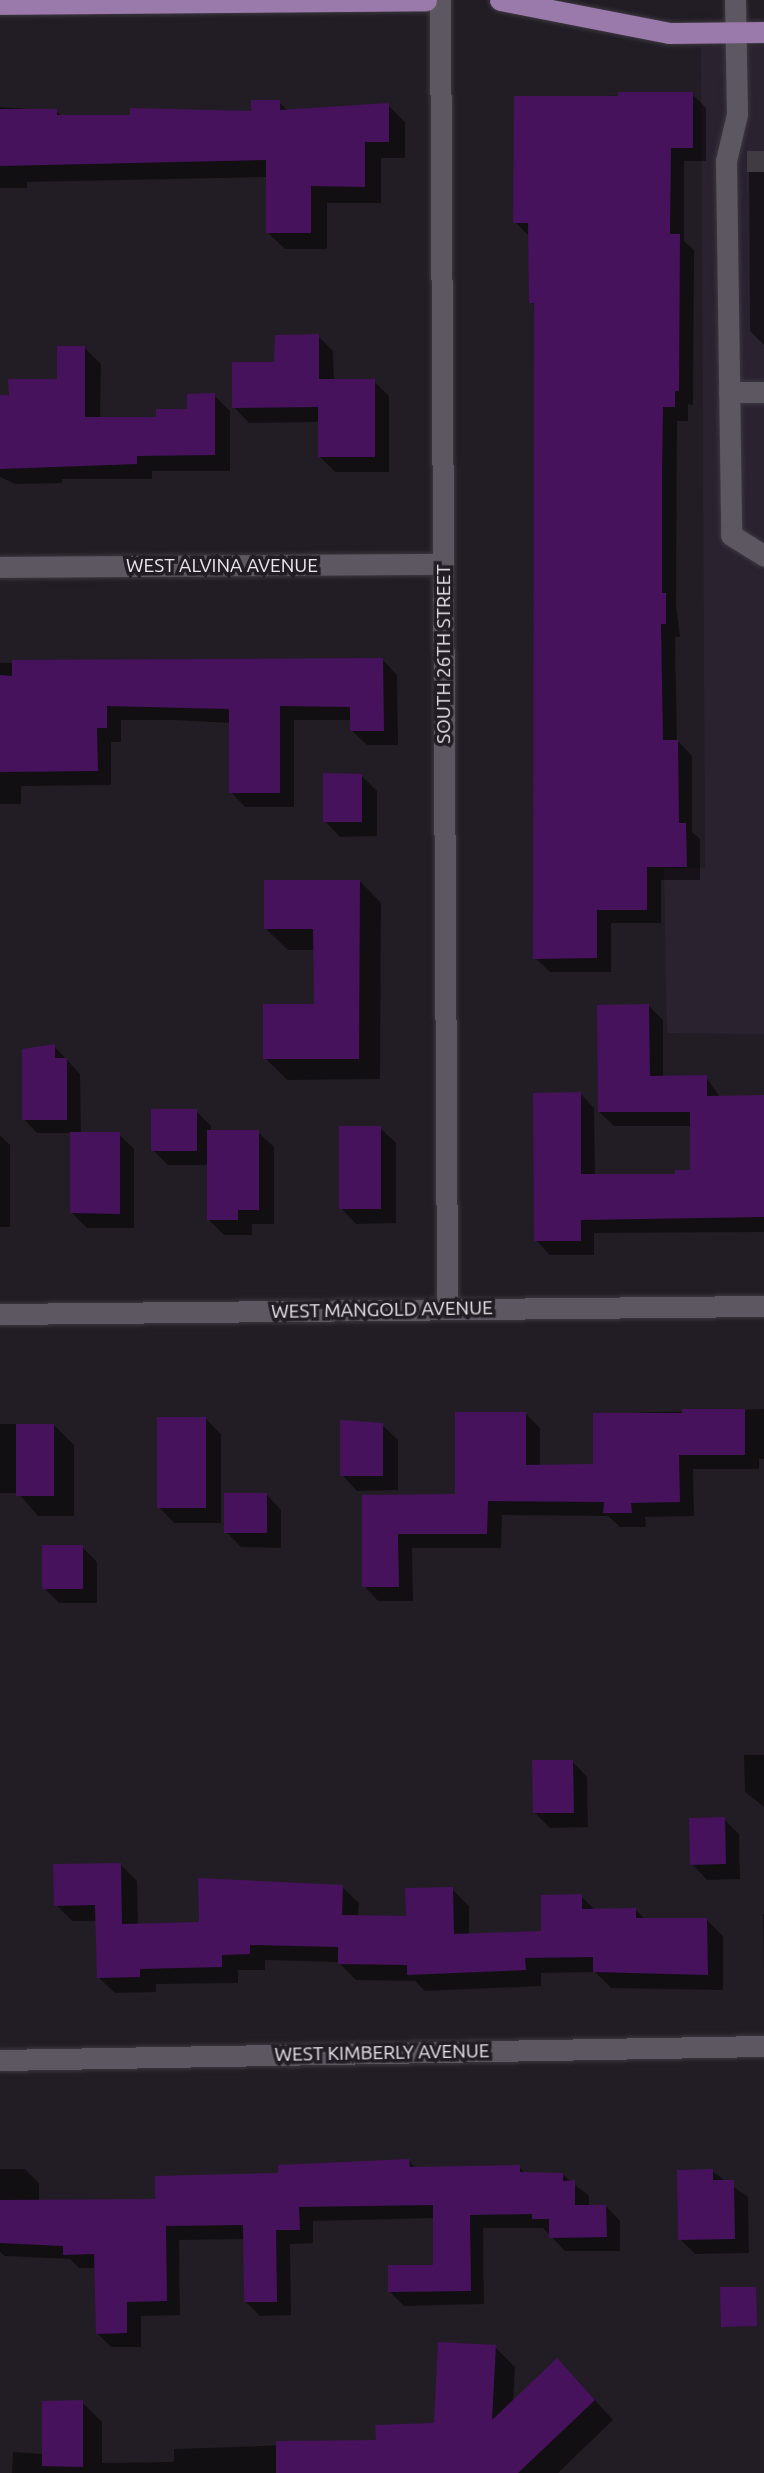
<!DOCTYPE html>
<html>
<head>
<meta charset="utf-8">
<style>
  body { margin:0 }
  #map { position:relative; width:764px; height:2473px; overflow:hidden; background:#221d25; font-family:Ubuntu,sans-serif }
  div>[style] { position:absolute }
  .built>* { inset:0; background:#2b2230 }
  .shadow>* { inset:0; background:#0007 }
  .building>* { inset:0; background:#46125c }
  .minor-tunnel>* { height:21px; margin-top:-10.5px; transform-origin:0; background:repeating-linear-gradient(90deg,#403b43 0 21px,transparent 0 31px) }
  .roads { filter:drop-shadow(0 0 2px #3c383f) drop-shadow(0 0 2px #3c383f) }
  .minor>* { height:21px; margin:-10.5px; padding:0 10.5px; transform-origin:10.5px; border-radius:10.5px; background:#5d5761 }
  .major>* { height:21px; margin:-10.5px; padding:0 10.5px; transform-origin:10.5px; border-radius:10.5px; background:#9a7aab }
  span { translate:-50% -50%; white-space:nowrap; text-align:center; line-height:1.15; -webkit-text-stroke:7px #221d25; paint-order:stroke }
  .street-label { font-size:19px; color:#ebe7ed }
</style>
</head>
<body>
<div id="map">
  <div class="built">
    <div style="clip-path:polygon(764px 46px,764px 1034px,667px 1033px,664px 869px,705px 868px,701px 47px)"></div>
  </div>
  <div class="shadow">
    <div style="clip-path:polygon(692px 94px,706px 108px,706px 161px,684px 161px,684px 241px,694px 250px,693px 405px,688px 404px,688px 421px,677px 421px,676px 605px,680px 637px,675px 637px,677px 740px,692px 756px,692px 832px,700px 839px,700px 880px,661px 880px,661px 923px,611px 923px,611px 972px,550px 972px,535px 958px,536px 307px,531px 302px,530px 237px,515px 222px,515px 98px)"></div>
    <div style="clip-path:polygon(279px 102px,288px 111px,388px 105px,405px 122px,405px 158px,381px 158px,381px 203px,327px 203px,327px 249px,285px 249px,268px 233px,268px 177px,27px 182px,27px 188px,0 188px,0 107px,56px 111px,62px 116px,253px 113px)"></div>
    <div style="clip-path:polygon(749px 153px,764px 153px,764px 345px,750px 331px)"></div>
    <div style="clip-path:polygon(318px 336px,333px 351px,334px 381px,374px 381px,389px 396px,389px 472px,335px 472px,319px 456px,319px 422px,249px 423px,234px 407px,276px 363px)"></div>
    <div style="clip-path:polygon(85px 348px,101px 364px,100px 419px,157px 418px,189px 411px,214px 395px,230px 411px,230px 471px,152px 471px,152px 479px,62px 479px,62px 483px,15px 484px,0 477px,0 397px,59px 381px)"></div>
    <div style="clip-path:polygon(383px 660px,397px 675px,398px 745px,367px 745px,352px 731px,352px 720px,294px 720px,294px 807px,245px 807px,231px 792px,230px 723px,174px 720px,121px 720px,121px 742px,111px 742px,111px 785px,21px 786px,21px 804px,0 804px,0 663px)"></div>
    <div style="clip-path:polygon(362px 776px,377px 791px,377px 836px,340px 837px,325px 821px)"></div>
    <div style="clip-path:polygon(360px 881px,381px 903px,380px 1079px,287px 1080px,265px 1058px,315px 1005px,315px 950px,288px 950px,266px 929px)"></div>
    <div style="clip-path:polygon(648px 1005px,663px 1020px,663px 1078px,706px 1077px,720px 1097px,764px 1097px,764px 1232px,594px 1233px,594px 1255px,550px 1255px,536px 1240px,580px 1093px,594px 1108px,595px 1176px,677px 1176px,692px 1172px,692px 1126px,614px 1126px,599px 1112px)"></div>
    <div style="clip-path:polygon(54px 1046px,80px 1074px,81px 1134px,119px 1134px,134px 1149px,134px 1228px,87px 1228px,72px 1213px,72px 1133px,37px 1133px,24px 1119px)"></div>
    <div style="clip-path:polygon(196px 1111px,211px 1126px,211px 1132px,258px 1132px,274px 1147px,274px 1224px,252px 1224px,252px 1235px,224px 1235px,209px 1220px,209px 1165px,168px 1165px,153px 1150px)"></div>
    <div style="clip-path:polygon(380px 1128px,396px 1143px,396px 1223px,356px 1224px,341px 1208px)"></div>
    <div style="clip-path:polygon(0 1135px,10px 1145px,10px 1227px,0 1227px)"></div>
    <div style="clip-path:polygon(764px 1409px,764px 1459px,759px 1459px,759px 1469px,693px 1469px,694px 1516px,645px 1517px,646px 1527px,620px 1527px,608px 1516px,502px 1515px,501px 1548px,412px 1548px,413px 1601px,378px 1601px,364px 1586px,363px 1496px,457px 1496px,526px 1414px,540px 1428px,540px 1466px,595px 1466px,594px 1414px)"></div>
    <div style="clip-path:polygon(206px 1419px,221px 1434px,221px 1523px,174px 1523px,159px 1507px)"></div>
    <div style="clip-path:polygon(0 1424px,53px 1424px,74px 1445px,74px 1516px,38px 1516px,18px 1493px,0 1493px)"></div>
    <div style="clip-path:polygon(382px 1425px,398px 1440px,398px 1490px,357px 1491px,342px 1475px)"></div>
    <div style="clip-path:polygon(266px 1494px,281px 1510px,281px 1548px,241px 1547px,226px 1532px)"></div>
    <div style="clip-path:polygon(82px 1547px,97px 1562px,97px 1603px,59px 1603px,44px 1588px)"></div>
    <div style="clip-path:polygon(744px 1755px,764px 1755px,764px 1807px,745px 1792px)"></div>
    <div style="clip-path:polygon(572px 1761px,587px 1777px,588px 1827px,550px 1828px,535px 1813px)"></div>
    <div style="clip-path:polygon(724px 1819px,739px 1834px,740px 1879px,707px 1880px,692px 1864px)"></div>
    <div style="clip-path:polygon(121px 1865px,137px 1881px,138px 1925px,201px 1924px,342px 1887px,359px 1903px,358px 1917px,408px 1918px,452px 1889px,469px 1906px,469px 1935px,543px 1932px,581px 1896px,596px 1911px,636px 1910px,645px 1919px,707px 1920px,723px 1936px,723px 1990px,611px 1988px,595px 1972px,541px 1973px,541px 1986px,425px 1991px,415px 1981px,356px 1980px,338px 1962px,265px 1960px,265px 1970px,238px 1970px,238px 1983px,156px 1984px,156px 1992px,115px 1993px,98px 1977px,97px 1921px,72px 1921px,56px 1905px)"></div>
    <div style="clip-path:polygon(763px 1914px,764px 1914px,764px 1970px)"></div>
    <div style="clip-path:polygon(409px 2161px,416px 2169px,519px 2167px,526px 2174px,562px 2174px,589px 2196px,589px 2206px,606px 2206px,620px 2221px,620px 2251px,565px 2251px,543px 2228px,483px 2228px,484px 2304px,404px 2306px,390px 2292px,435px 2266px,435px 2218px,313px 2221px,313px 2243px,290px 2244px,291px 2315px,260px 2316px,246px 2302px,245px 2239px,179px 2240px,180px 2315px,141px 2316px,141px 2347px,111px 2347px,97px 2333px,96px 2268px,79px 2268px,70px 2259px,5px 2256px,0 2252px,0 2169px,25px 2169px,39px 2183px,39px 2202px,157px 2201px,280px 2175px)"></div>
    <div style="clip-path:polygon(712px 2171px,748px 2197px,749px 2253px,695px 2254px,680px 2239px)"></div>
    <div style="clip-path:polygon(495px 2347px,515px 2367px,513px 2403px,577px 2380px,613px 2420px,558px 2473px,12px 2473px,13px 2452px,44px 2454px,82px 2402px,102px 2422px,102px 2463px,174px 2462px,174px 2449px,378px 2442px,435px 2425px)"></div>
  </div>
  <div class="building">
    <div style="clip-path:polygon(618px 92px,693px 92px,693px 148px,671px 148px,670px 234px,680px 234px,679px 391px,675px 391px,675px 407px,663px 407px,662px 475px,662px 593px,666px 593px,666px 624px,661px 624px,663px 740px,678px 740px,679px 823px,686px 823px,687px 867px,647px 867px,647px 910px,597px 910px,597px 958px,533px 959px,534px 303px,529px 303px,528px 223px,513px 223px,514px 96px,618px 96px)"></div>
    <div style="clip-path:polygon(251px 100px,280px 100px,280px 110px,389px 103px,389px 142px,365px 142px,365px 187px,311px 186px,311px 233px,266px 233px,266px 160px,0 166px,0 109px,57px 109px,57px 115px,130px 115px,130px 108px,251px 111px)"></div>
    <div style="clip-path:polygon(319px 334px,319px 379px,375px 379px,375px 457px,318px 457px,318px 407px,232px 408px,232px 362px,274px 362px,275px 335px)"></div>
    <div style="clip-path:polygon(57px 346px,85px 346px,85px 417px,156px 417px,156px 409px,187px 409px,187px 394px,215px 393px,215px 455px,137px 456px,137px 464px,0 469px,0 395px,9px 395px,8px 379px,57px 379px)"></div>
    <div style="clip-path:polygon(383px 658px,384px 731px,350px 731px,350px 707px,280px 706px,280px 793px,229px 793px,229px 709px,107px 706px,107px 728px,97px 728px,98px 771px,0 772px,0 675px,12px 676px,12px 660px)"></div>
    <div style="clip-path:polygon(323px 773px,362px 774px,362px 822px,323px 822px)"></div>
    <div style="clip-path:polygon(264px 880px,360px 880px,359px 1059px,263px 1059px,263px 1004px,314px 1004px,313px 929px,264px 929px)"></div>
    <div style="clip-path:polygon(649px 1004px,650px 1076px,707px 1075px,707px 1096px,764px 1095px,764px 1217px,581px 1220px,581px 1241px,534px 1241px,533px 1093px,581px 1092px,581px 1174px,675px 1174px,675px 1170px,690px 1170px,690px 1112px,598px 1112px,597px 1005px)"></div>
    <div style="clip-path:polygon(55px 1044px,55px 1058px,67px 1058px,67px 1120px,22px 1120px,22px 1049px)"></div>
    <div style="clip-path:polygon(151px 1109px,197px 1109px,197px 1151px,151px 1151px)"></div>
    <div style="clip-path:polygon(339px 1126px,381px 1126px,381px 1209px,339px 1209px)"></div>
    <div style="clip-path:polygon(207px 1130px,259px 1130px,259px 1210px,238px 1210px,238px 1220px,207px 1220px)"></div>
    <div style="clip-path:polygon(70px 1132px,120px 1132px,120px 1214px,70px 1213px)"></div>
    <div style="clip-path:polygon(682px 1409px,745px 1409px,745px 1455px,679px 1455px,680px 1502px,631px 1503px,632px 1513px,603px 1513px,604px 1502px,488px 1501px,487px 1534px,398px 1534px,399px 1587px,362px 1587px,362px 1495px,455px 1494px,455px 1412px,526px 1412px,526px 1465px,593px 1464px,593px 1413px,682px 1413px)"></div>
    <div style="clip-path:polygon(157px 1417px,206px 1417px,206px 1508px,157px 1508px)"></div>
    <div style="clip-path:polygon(340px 1420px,383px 1423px,383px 1476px,340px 1476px)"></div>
    <div style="clip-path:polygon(16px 1424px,54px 1424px,54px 1496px,16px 1496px)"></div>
    <div style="clip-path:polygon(224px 1493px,267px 1493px,267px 1533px,224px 1533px)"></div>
    <div style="clip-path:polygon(42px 1545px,83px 1545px,83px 1589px,42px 1589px)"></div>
    <div style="clip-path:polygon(532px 1760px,573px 1760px,574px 1813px,533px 1813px)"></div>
    <div style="clip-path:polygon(725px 1817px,726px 1864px,690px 1865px,689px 1818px)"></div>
    <div style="clip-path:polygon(121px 1863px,122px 1924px,199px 1922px,198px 1878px,343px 1885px,342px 1915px,406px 1916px,405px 1888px,453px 1887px,454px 1934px,541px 1931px,541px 1895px,582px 1894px,582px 1909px,636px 1908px,636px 1918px,707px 1918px,708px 1975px,593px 1972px,593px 1957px,525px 1958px,526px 1970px,407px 1975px,407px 1965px,338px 1964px,338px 1947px,250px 1945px,250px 1954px,222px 1955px,222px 1967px,140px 1969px,140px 1977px,97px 1978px,95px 1905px,54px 1906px,53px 1864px)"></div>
    <div style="clip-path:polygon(409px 2159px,410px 2167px,520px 2165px,520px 2172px,563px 2173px,563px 2181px,575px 2180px,575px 2205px,606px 2205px,607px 2237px,549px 2238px,549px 2219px,532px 2219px,532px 2214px,470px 2215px,471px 2291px,388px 2292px,388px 2265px,433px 2265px,433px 2205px,299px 2207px,300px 2230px,276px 2230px,277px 2302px,244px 2302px,243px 2225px,166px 2226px,167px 2301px,127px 2302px,127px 2333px,96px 2334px,94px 2254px,63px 2255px,63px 2246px,0 2243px,0 2200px,155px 2199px,155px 2176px,278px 2173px,278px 2165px)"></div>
    <div style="clip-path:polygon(713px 2169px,713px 2180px,734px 2180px,735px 2239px,678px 2240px,677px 2170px)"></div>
    <div style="clip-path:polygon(720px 2287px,756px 2287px,757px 2326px,721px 2327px)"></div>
    <div style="clip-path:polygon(438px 2342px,496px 2345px,492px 2420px,557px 2358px,595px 2400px,518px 2473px,276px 2473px,276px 2441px,376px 2440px,375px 2425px,434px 2423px)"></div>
    <div style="clip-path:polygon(83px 2400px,83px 2467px,42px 2466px,42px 2401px)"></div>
  </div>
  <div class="minor-tunnel">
    <div style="left:747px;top:161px;width:17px"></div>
  </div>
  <div class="roads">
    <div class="minor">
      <div style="left:440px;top:0;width:1309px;rotate:89.69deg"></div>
      <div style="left:735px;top:0;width:114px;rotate:89deg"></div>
      <div style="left:737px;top:114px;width:48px;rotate:103.2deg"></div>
      <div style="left:726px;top:161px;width:374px;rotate:89.2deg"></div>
      <div style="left:731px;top:535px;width:39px;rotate:32deg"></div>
      <div style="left:729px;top:392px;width:35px"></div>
      <div style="left:0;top:567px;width:443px;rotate:-0.4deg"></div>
      <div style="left:0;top:1314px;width:764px;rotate:-0.6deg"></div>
      <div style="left:0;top:2060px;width:764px;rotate:-1.05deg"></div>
    </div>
    <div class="major">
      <div style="left:500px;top:0;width:172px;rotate:11deg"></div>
      <div style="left:669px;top:33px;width:95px;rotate:-0.6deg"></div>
      <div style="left:0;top:4px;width:426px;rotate:-0.5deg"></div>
    </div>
  </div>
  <div class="street-label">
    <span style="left:222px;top:566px">WEST ALVINA AVENUE</span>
    <span style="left:444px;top:654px;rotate:-90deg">SOUTH 26TH STREET</span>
    <span style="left:382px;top:1310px;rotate:-1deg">WEST MANGOLD AVENUE</span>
    <span style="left:382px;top:2053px;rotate:-1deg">WEST KIMBERLY AVENUE</span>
  </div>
</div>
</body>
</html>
